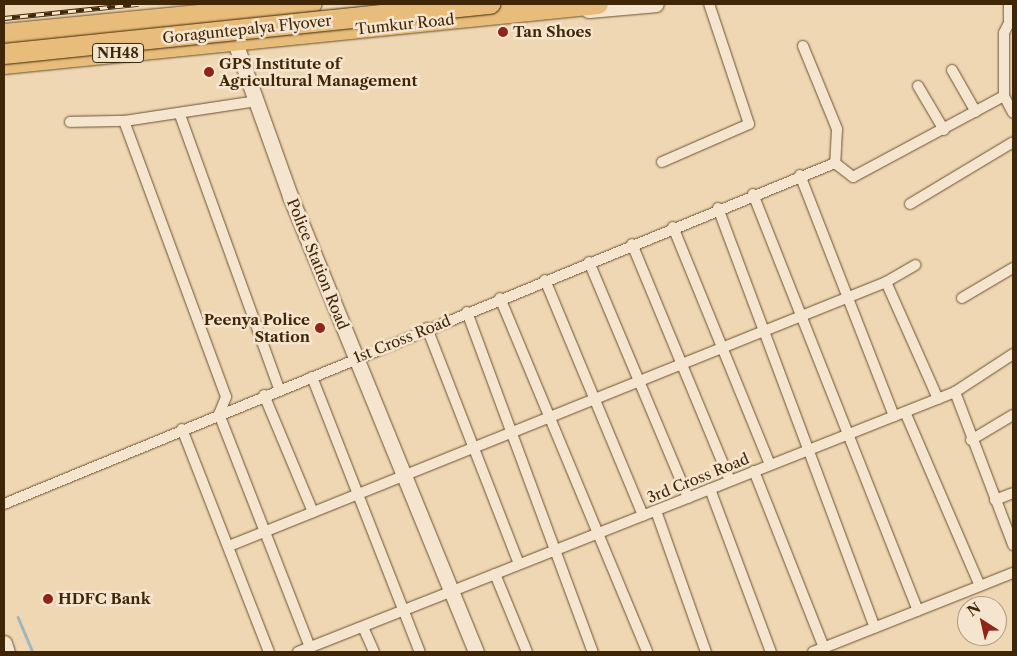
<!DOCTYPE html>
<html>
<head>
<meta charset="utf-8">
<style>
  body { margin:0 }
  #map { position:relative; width:1017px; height:656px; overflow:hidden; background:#efd7b3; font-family:"Libre Caslon Text",serif }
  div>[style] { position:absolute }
  .stream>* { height:2.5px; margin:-1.25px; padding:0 1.25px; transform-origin:1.25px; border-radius:1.25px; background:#a0b6b9 }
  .roads { filter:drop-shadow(0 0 1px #6a5231) drop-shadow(0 0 1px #6a5231) }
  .street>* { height:10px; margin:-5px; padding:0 5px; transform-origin:5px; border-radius:5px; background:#f5e5ce }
  .secondary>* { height:15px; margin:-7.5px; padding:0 7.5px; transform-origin:7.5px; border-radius:7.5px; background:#f5e5ce }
  .highway>* { height:20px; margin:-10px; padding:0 10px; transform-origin:10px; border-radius:10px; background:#e8bc7a }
  .rail>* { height:4.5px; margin-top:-2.25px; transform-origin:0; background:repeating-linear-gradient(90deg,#f5e5ce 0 8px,#3e2606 0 16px); box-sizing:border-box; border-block:1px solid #3e2606 }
  .bridges { filter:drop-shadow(0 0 1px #3e2606) drop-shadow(0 0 1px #3e2606) }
  .highway-bridge>* { height:20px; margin:-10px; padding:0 10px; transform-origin:10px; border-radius:10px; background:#e8bc7a }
  .dots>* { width:14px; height:14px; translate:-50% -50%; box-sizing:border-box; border:2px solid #f5e5ce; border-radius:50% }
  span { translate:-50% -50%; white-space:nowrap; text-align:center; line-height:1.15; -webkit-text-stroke:5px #f5e5ce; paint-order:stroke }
  .shield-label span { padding:1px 4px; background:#f5e5ce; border:1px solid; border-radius:4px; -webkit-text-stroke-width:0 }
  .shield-label { font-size:14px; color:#3e2606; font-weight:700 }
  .street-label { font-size:15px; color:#3e2606 }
  .poi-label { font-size:15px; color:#3e2606; font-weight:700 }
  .left { translate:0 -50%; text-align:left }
  .right { translate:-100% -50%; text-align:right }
  .frame { position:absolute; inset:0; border:5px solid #3e2606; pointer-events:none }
  .north { position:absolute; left:957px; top:596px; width:50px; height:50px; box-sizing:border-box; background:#f5e5ce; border:1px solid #ac997e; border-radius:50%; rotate:325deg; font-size:14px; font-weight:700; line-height:20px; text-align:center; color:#3e2606 }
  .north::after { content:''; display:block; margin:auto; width:18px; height:22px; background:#8f2418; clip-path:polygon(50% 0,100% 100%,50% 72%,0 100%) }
</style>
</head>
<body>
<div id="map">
  <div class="stream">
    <div style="left:18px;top:617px;width:38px;rotate:67deg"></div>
  </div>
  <div class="roads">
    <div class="street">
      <div style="left:1009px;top:4px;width:19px;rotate:90deg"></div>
      <div style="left:1009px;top:23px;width:11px;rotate:117deg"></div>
      <div style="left:1004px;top:33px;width:63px;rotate:90deg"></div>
      <div style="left:1004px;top:96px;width:19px;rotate:62deg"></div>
      <div style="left:803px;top:46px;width:90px;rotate:67.7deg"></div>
      <div style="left:837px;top:129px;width:34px;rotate:93deg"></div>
      <div style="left:835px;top:163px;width:23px;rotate:38deg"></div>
      <div style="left:853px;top:177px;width:171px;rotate:-28.2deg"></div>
      <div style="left:952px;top:70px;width:48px;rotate:60.3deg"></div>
      <div style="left:918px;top:86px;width:51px;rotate:59.4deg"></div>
      <div style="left:257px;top:101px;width:134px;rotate:171.4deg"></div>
      <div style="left:124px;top:121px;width:294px;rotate:69.7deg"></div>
      <div style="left:226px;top:397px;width:18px;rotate:112deg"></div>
      <div style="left:219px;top:414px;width:251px;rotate:68.7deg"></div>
      <div style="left:180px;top:115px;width:291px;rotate:70.1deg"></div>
      <div style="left:70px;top:122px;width:54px;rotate:-1.1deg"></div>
      <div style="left:662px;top:162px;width:95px;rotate:-23.6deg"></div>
      <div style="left:749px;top:124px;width:126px;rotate:-108.4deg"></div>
      <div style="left:800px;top:175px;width:259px;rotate:68.7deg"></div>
      <div style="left:753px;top:194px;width:448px;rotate:68.4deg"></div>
      <div style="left:910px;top:204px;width:120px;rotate:-31deg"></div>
      <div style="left:718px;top:208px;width:448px;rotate:69.5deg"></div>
      <div style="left:673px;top:227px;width:257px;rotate:67.8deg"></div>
      <div style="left:632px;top:244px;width:256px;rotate:67.5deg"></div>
      <div style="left:589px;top:262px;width:256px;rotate:67.2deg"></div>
      <div style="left:545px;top:280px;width:255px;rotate:67.4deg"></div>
      <div style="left:886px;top:282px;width:128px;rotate:66deg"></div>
      <div style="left:500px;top:298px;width:383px;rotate:67.4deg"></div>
      <div style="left:962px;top:298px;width:59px;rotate:-30.5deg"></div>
      <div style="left:467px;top:312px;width:363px;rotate:69.7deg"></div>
      <div style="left:427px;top:328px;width:253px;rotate:68.7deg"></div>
      <div style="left:312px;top:377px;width:295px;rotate:68.6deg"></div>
      <div style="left:955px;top:392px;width:164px;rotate:69.2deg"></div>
      <div style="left:264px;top:395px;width:127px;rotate:67.3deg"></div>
      <div style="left:905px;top:412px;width:189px;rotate:66.7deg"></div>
      <div style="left:182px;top:429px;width:239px;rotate:68.7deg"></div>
      <div style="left:971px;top:440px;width:49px;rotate:-30.8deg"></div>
      <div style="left:754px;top:471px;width:190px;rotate:68.4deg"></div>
      <div style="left:710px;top:489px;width:174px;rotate:69.5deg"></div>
      <div style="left:995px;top:500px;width:19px;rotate:-21deg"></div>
      <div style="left:4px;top:504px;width:898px;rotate:-22.31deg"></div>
      <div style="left:656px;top:511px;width:150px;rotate:70.5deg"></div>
      <div style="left:229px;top:546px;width:708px;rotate:-21.89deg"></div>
      <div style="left:886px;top:282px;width:34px;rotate:-30deg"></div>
      <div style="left:495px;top:574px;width:84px;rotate:67.7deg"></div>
      <div style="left:363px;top:627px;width:27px;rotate:66deg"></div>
      <div style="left:298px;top:652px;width:707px;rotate:-21.59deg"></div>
      <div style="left:955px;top:392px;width:69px;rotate:-33.2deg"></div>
      <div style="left:813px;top:652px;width:215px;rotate:-21.6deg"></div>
    </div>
    <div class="secondary">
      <div style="left:588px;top:10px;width:68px;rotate:-5deg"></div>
      <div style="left:231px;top:31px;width:175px;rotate:70.3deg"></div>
      <div style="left:290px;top:196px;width:492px;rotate:67.8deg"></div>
      <div style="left:4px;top:643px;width:9px;rotate:72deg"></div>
    </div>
    <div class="highway">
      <div style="left:4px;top:34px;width:309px;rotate:-5.6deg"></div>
      <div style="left:4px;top:64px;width:597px;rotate:-5.77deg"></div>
    </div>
  </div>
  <div class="rail">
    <div style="left:4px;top:18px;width:135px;rotate:-6deg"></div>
  </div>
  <div class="bridges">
    <div class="highway-bridge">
      <div style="left:4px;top:54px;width:489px;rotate:-5.9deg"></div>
    </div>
  </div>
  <div class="dots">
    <div style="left:503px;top:32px;background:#8f2418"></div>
    <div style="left:209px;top:72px;background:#8f2418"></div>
    <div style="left:320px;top:328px;background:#8f2418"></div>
    <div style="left:48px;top:599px;background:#8f2418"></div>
  </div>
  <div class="shield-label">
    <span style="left:118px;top:53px">NH48</span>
  </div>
  <div class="street-label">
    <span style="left:405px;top:24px;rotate:-6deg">Tumkur Road</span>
    <span style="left:247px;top:29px;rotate:-6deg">Goraguntepalya Flyover</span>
    <span style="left:318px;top:264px;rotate:68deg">Police Station Road</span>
    <span style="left:402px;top:339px;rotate:-22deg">1st Cross Road</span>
    <span style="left:698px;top:478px;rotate:-22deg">3rd Cross Road</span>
  </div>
  <div class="poi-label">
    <span class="left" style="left:513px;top:32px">Tan Shoes</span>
    <span class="left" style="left:219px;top:72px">GPS Institute of<br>Agricultural Management</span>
    <span class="right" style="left:310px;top:328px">Peenya Police<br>Station</span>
    <span class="left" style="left:58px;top:599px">HDFC Bank</span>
  </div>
  <div class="frame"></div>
  <div class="north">N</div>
</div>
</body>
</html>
